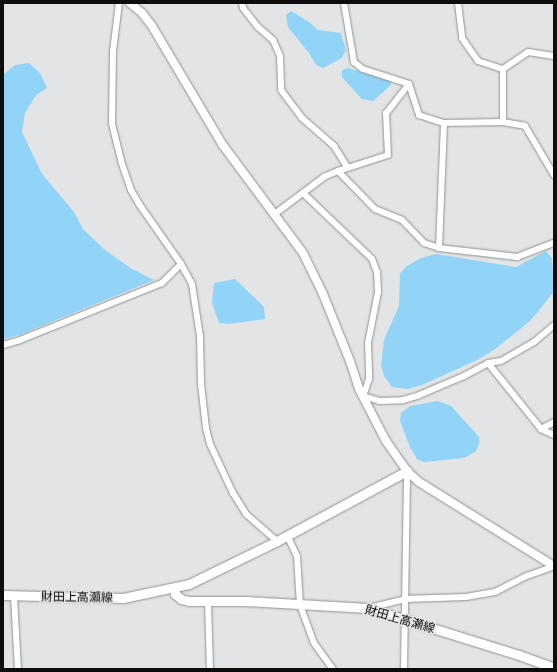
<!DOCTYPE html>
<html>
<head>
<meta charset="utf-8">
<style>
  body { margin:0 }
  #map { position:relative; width:557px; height:672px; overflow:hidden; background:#e3e4e5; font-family:"Noto Sans","Noto Sans JP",sans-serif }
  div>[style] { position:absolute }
  .water>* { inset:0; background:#91d4f7 }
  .roads { filter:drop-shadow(0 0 1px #919192) drop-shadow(0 0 1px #919192) }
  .minor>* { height:6px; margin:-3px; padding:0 3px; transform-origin:3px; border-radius:3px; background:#fff }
  .tertiary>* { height:8px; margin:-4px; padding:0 4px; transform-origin:4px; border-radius:4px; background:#fff }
  .secondary>* { height:9px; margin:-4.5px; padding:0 4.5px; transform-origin:4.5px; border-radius:4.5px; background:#fff }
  span { translate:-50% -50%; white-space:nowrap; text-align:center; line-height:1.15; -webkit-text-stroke:3px #e3e4e5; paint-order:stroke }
  .street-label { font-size:12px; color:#0d0d0d }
  .frame { position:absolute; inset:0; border:4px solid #0d0d0d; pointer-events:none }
</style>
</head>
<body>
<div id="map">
  <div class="water">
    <div style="clip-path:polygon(291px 11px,309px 22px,318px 30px,341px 33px,346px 50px,342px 58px,323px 68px,316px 65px,309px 53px,288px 27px,286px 15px)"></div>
    <div style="clip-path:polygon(29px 63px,40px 73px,47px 88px,36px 95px,25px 113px,22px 132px,42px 174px,74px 212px,83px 229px,105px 250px,132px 269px,154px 280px,19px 335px,3px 339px,3px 75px,15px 65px)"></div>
    <div style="clip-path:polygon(348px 68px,391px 81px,391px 85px,373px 101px,362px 99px,342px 77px,342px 70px)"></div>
    <div style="clip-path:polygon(546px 251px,552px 258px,554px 289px,553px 293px,530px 321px,494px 350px,477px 360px,422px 385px,407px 389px,392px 387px,384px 376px,381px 366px,384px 340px,399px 306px,400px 273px,407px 266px,421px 258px,436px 254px,516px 267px)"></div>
    <div style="clip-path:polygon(235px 279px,264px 307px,265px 319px,229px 324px,219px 323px,212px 303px,214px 283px)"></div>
    <div style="clip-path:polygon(438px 401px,451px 406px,479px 437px,479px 444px,476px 451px,464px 458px,424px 462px,417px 459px,410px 447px,400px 421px,401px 413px,410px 406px)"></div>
  </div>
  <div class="roads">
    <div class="minor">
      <div style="left:119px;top:3px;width:48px;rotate:97.1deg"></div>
      <div style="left:113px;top:51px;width:73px;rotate:90.8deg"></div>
      <div style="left:112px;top:124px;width:38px;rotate:76deg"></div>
      <div style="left:121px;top:161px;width:31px;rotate:71deg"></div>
      <div style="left:131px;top:190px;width:16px;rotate:60deg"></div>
      <div style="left:139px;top:204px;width:73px;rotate:55deg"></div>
      <div style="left:181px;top:264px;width:23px;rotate:61deg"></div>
      <div style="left:192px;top:284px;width:53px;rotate:81.3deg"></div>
      <div style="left:200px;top:336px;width:48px;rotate:88.8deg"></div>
      <div style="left:201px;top:384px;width:44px;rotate:83.5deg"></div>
      <div style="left:206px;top:428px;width:16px;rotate:76deg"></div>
      <div style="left:210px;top:444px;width:54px;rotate:64.9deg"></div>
      <div style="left:233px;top:493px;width:25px;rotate:58deg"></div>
      <div style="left:246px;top:514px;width:41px;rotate:41.1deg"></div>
      <div style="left:242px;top:3px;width:5px;rotate:79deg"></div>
      <div style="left:243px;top:8px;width:24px;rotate:52deg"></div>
      <div style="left:258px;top:27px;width:20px;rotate:41deg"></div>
      <div style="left:273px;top:40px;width:17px;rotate:66deg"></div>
      <div style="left:280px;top:56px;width:34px;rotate:88deg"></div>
      <div style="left:281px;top:90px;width:35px;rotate:53deg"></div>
      <div style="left:302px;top:118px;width:43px;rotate:41.2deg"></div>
      <div style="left:334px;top:146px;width:25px;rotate:58deg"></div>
      <div style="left:344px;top:3px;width:60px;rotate:80.4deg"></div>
      <div style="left:354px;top:62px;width:11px;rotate:38deg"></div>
      <div style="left:363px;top:69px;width:48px;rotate:18.1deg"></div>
      <div style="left:409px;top:84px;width:33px;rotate:72deg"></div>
      <div style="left:419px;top:115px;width:26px;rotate:18deg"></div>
      <div style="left:444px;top:123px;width:59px;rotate:-1deg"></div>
      <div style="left:503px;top:122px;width:22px;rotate:10deg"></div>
      <div style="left:525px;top:126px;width:57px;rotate:59.4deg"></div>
      <div style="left:458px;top:3px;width:35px;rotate:83deg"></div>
      <div style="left:462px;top:38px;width:28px;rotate:55deg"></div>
      <div style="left:478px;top:61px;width:26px;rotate:18deg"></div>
      <div style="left:409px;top:84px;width:37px;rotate:128deg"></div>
      <div style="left:386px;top:113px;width:42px;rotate:87.3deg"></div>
      <div style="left:388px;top:155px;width:52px;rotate:162.3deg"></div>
      <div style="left:338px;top:171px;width:15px;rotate:157deg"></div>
      <div style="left:324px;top:177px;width:26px;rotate:143deg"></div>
      <div style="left:303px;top:193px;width:95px;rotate:43.7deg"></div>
      <div style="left:372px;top:259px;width:14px;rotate:69deg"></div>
      <div style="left:377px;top:272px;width:20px;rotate:87deg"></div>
      <div style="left:378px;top:292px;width:52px;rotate:101.1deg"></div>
      <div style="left:368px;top:343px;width:36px;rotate:88deg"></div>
      <div style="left:369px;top:379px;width:18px;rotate:109deg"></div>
      <div style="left:363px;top:396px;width:17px;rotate:17deg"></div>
      <div style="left:379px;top:401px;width:24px;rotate:-2deg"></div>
      <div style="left:403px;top:400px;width:15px;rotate:-16deg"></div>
      <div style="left:417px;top:396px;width:51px;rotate:-23.1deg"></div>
      <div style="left:464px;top:376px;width:27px;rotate:-28deg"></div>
      <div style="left:488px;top:363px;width:13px;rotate:-9deg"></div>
      <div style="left:501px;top:361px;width:38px;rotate:-30deg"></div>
      <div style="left:534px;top:342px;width:26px;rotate:-40deg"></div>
      <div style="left:503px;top:122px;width:53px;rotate:-90deg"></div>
      <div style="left:503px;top:69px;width:30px;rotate:-34deg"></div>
      <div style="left:528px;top:52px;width:26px;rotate:9deg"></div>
      <div style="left:338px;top:171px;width:53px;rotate:45.8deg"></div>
      <div style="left:375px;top:209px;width:29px;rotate:22deg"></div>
      <div style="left:402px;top:220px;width:32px;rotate:46deg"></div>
      <div style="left:424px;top:243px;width:16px;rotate:18deg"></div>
      <div style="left:439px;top:248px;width:79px;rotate:6.6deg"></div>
      <div style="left:517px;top:257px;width:40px;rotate:-21deg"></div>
      <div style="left:276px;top:213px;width:34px;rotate:-37deg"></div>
      <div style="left:439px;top:248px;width:125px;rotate:-87.7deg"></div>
      <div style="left:3px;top:345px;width:18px;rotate:-16deg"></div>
      <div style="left:20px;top:340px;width:153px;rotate:-21.9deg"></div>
      <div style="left:162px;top:283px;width:27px;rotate:-45deg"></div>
      <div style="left:488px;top:363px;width:85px;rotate:51.2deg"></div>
      <div style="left:541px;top:429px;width:14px;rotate:25deg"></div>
      <div style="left:541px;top:429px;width:15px;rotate:-28deg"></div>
      <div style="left:287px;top:535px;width:23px;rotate:65deg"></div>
      <div style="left:297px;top:556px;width:49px;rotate:86.5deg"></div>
      <div style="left:300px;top:605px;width:40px;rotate:69.8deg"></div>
      <div style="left:314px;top:643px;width:32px;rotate:54deg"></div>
      <div style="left:14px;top:596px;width:73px;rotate:86.9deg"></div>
      <div style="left:208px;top:602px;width:67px;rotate:88.3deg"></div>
      <div style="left:369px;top:608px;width:36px;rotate:-14deg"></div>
      <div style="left:404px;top:599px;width:62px;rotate:-1.8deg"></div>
      <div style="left:466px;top:597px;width:29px;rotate:-10deg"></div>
      <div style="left:495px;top:592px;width:36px;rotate:-27deg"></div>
      <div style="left:527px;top:576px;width:29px;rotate:-20deg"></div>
      <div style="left:404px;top:669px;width:198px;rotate:-89.1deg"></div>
    </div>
    <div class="tertiary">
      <div style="left:130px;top:3px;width:16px;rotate:40deg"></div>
      <div style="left:142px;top:13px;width:16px;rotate:52deg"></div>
      <div style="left:152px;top:26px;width:137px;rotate:59.3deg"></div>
      <div style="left:222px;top:144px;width:136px;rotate:53.4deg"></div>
      <div style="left:303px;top:253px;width:46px;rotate:64deg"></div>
      <div style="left:323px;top:294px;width:72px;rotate:68.1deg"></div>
      <div style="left:350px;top:361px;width:29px;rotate:72deg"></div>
      <div style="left:359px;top:389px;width:59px;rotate:62.6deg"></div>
      <div style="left:386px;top:441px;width:37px;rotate:55deg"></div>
      <div style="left:407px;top:471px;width:16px;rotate:43deg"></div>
      <div style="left:419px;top:482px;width:159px;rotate:31.9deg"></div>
    </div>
    <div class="secondary">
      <div style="left:174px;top:588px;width:6px;rotate:81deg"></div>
      <div style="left:175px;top:594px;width:8px;rotate:40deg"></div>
      <div style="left:181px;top:599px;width:8px;rotate:14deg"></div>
      <div style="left:189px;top:601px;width:57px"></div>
      <div style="left:246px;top:601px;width:122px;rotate:3.3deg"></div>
      <div style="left:368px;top:608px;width:158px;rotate:17.3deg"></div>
      <div style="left:519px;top:655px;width:37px;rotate:20deg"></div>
      <div style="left:3px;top:595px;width:120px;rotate:1.4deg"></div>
      <div style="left:123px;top:598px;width:67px;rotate:-12deg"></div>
      <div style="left:189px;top:584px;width:98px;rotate:-26deg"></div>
      <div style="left:277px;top:541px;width:148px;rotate:-28.3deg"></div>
    </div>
  </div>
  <div class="street-label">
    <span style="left:77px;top:597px;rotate:1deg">財田上高瀬線</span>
    <span style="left:400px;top:619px;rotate:16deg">財田上高瀬線</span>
  </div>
  <div class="frame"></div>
</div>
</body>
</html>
